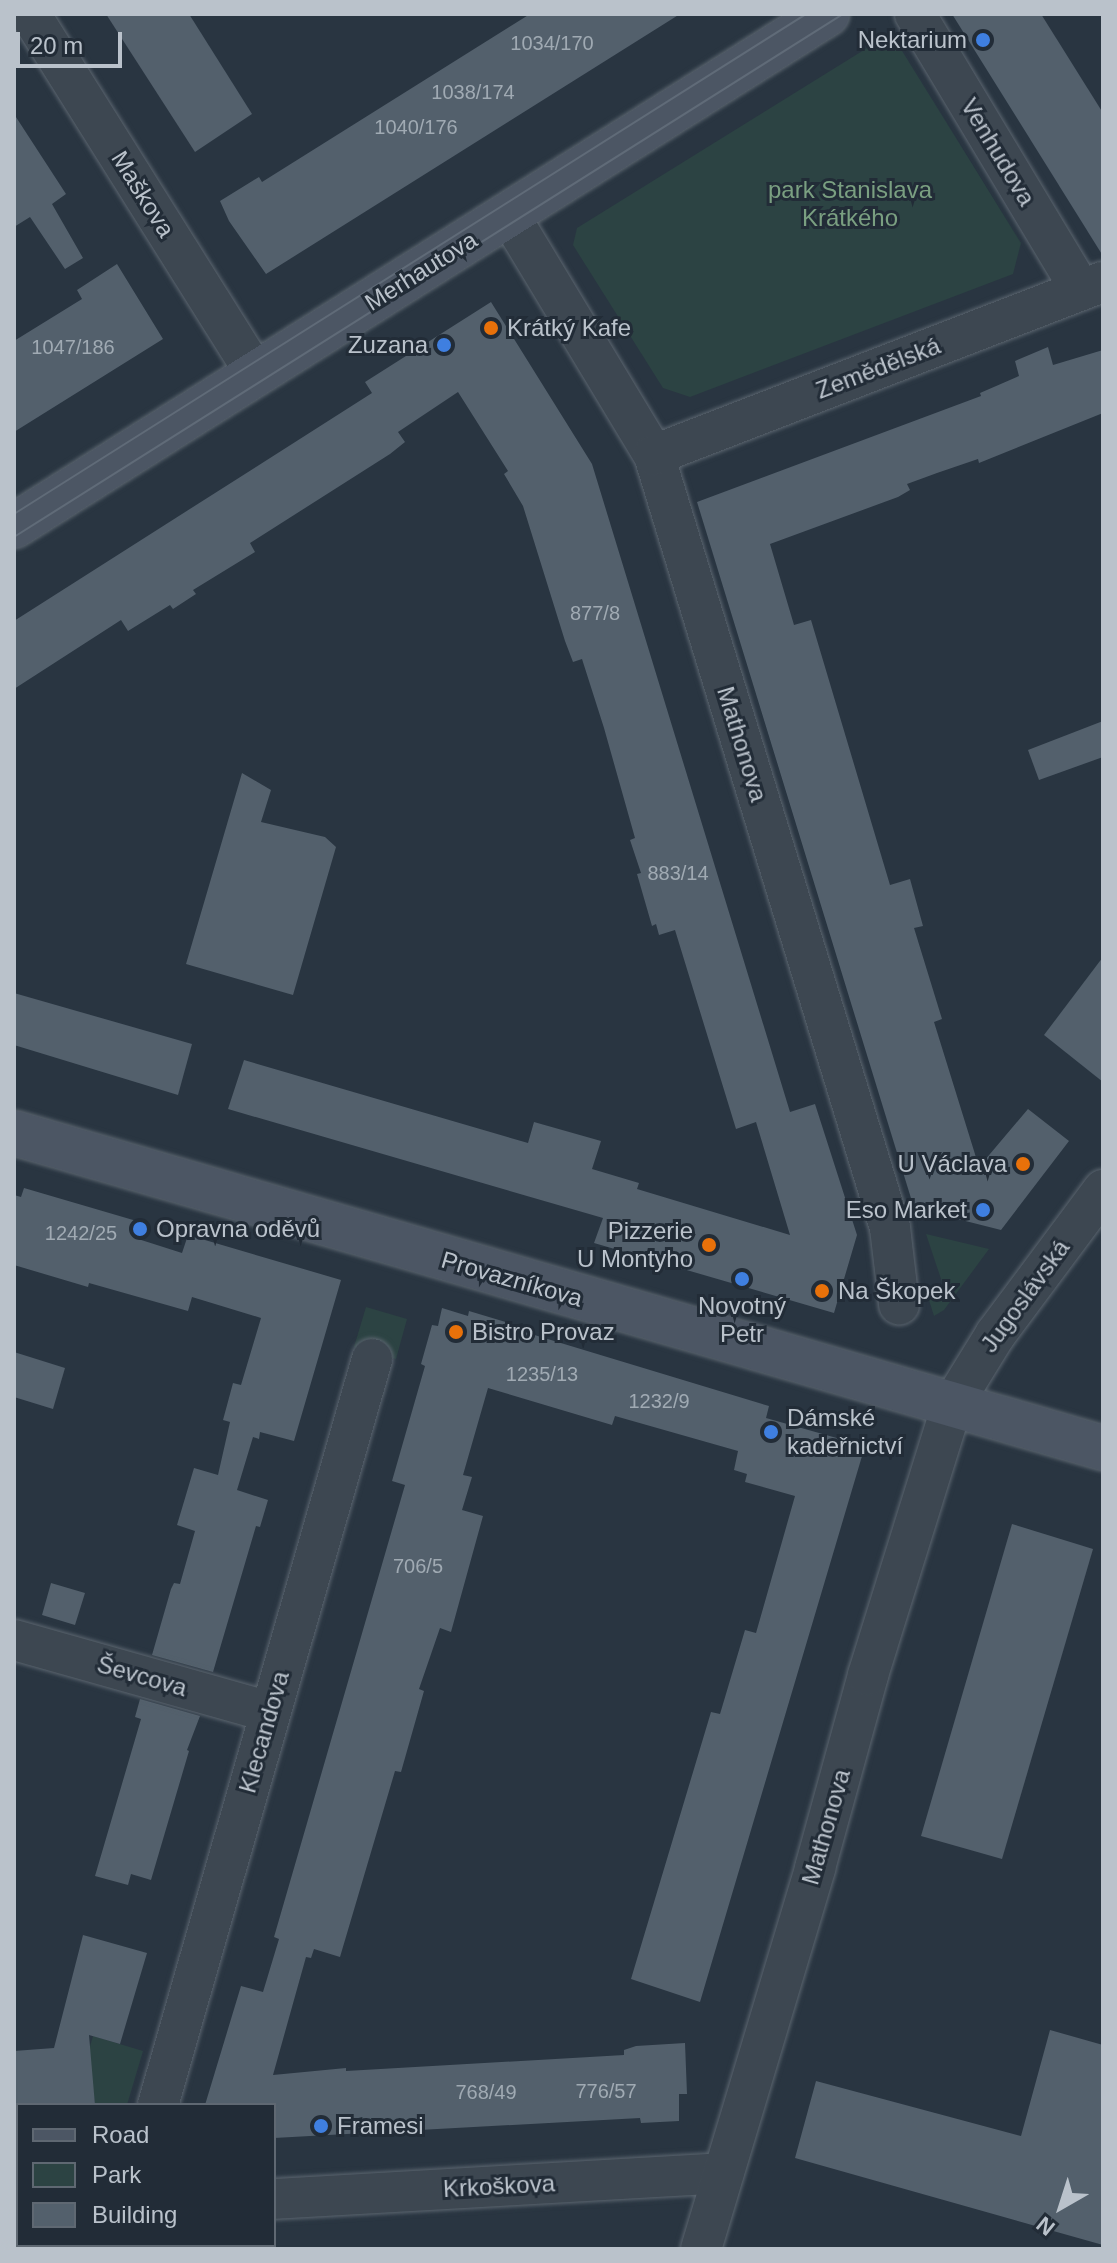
<!DOCTYPE html>
<html>
<head>
<meta charset="utf-8">
<style>
  body { margin:0 }
  #map { position:relative; width:1117px; height:2263px; overflow:hidden; background:#293541; font-family:Helvetica,sans-serif }
  div>[style] { position:absolute }
  .green>* { inset:0; background:#2c4343 }
  .building>* { inset:0; background:#53606c }
  .roads { filter:drop-shadow(0 0 2px #5b656f) drop-shadow(0 0 2px #5b656f) }
  .street>* { height:40px; margin:-20px; padding:0 20px; transform-origin:20px; border-radius:20px; background:#3d4751 }
  .secondary>* { height:44px; margin:-22px; padding:0 22px; transform-origin:22px; border-radius:22px; background:#4c5664 }
  .tram>* { height:2px; margin:-1px; padding:0 1px; transform-origin:1px; border-radius:1px; background:#606b78 }
  .dots>* { width:22px; height:22px; translate:-50% -50%; box-sizing:border-box; border:4px solid #222c37; border-radius:50% }
  span { translate:-50% -50%; white-space:nowrap; text-align:center; line-height:1.15; -webkit-text-stroke:6px #222c37; paint-order:stroke }
  .number-label { font-size:20px; color:#a0aab3 }
  .number-label span { -webkit-text-stroke-width:0 }
  .poi-label { font-size:24px; color:#bac2cb }
  .right { translate:-100% -50%; text-align:right }
  .left { translate:0 -50%; text-align:left }
  .street-label { font-size:24px; color:#bac2cb }
  .park-label { font-size:24px; color:#7a9f81 }
  .frame { position:absolute; inset:0; border:16px solid #bac2cb; pointer-events:none }
  .legend { position:absolute; left:16px; top:2103px; width:260px; height:144px; box-sizing:border-box; background:#222c37; border:2px solid #5f6872; margin:0; padding:10px 14px; list-style:none; font-size:24px; color:#bac2cb }
  .legend li { display:flex; align-items:center; gap:16px; height:40px }
  .legend b { width:40px; border:2px solid #5f6872 }
  .north { position:absolute; left:1021px; top:2167px; width:80px; height:80px; -webkit-text-stroke:6px #222c37; paint-order:stroke; rotate:219deg; font-size:22px; font-weight:700; line-height:32px; text-align:center; color:#bac2cb }
  .north::after { content:''; display:block; margin:auto; width:28px; height:36px; background:#bac2cb; clip-path:polygon(50% 0,100% 100%,50% 72%,0 100%) }
  .scale { position:absolute; left:16px; top:32px; width:106px; height:36px; box-sizing:border-box; border:4px solid #bac2cb; border-top:0; padding-left:10px; font-size:24px; line-height:28px; white-space:nowrap; color:#bac2cb; -webkit-text-stroke:6px #222c37; paint-order:stroke }
</style>
</head>
<body>
<div id="map">
  <div class="green">
    <div style="clip-path:polygon(880px 40px,899px 46px,1021px 243px,1013px 274px,690px 397px,663px 388px,573px 245px,577px 228px)"></div>
    <div style="clip-path:polygon(926px 1234px,989px 1249px,944px 1310px,934px 1316px,928px 1297px,945px 1291px)"></div>
    <div style="clip-path:polygon(366px 1307px,407px 1319px,396px 1359px,354px 1347px)"></div>
    <div style="clip-path:polygon(93px 2036px,143px 2051px,127px 2105px,95px 2105px,88px 2053px)"></div>
  </div>
  <div class="building">
    <div style="clip-path:polygon(106px 14px,189px 14px,252px 114px,195px 152px)"></div>
    <div style="clip-path:polygon(530px 14px,680px 14px,266px 274px,229px 221px,220px 201px,259px 177px,262px 182px)"></div>
    <div style="clip-path:polygon(952px 14px,1041px 14px,1103px 113px,1103px 256px)"></div>
    <div style="clip-path:polygon(14px 114px,66px 194px,52px 204px,83px 258px,65px 269px,30px 217px,14px 227px)"></div>
    <div style="clip-path:polygon(117px 264px,163px 339px,14px 432px,14px 341px,82px 299px,77px 290px)"></div>
    <div style="clip-path:polygon(491px 302px,592px 464px,790px 1112px,815px 1104px,857px 1235px,834px 1313px,594px 1243px,603px 1218px,228px 1109px,244px 1060px,528px 1143px,534px 1122px,601px 1141px,592px 1169px,639px 1183px,637px 1189px,790px 1235px,756px 1122px,736px 1129px,675px 930px,659px 935px,656px 924px,652px 926px,637px 874px,641px 873px,630px 840px,635px 838px,604px 728px,582px 659px,573px 662px,565px 641px,523px 506px,504px 474px,508px 471px,458px 392px,398px 432px,405px 442px,390px 454px,250px 543px,255px 552px,193px 590px,196px 594px,173px 609px,170px 605px,128px 631px,121px 620px,14px 689px,14px 621px,372px 393px,365px 382px)"></div>
    <div style="clip-path:polygon(1048px 347px,1053px 365px,1103px 350px,1103px 413px,979px 463px,978px 459px,937px 473px,907px 484px,910px 490px,898px 497px,770px 544px,794px 625px,811px 620px,890px 885px,910px 879px,923px 926px,914px 928px,942px 1019px,934px 1022px,979px 1167px,1028px 1109px,1069px 1141px,1001px 1230px,914px 1208px,697px 502px,981px 396px,980px 393px,1019px 376px,1015px 361px)"></div>
    <div style="clip-path:polygon(1103px 721px,1103px 757px,1039px 780px,1028px 750px)"></div>
    <div style="clip-path:polygon(242px 773px,271px 790px,261px 822px,325px 837px,336px 847px,293px 995px,186px 964px)"></div>
    <div style="clip-path:polygon(1103px 957px,1103px 1082px,1044px 1035px)"></div>
    <div style="clip-path:polygon(14px 993px,192px 1044px,178px 1095px,14px 1045px)"></div>
    <div style="clip-path:polygon(24px 1188px,140px 1222px,135px 1238px,182px 1253px,188px 1235px,341px 1280px,294px 1441px,260px 1432px,259px 1439px,253px 1437px,237px 1490px,268px 1500px,260px 1527px,256px 1526px,213px 1672px,152px 1655px,171px 1589px,174px 1583px,180px 1584px,195px 1531px,177px 1525px,194px 1468px,218px 1475px,230px 1422px,223px 1420px,233px 1383px,241px 1385px,261px 1318px,192px 1297px,188px 1311px,89px 1283px,88px 1287px,14px 1265px,14px 1195px,21px 1197px)"></div>
    <div style="clip-path:polygon(442px 1308px,468px 1316px,469px 1311px,509px 1323px,508px 1327px,769px 1406px,766px 1418px,865px 1446px,700px 2002px,631px 1979px,711px 1712px,720px 1714px,745px 1630px,756px 1633px,795px 1496px,745px 1482px,747px 1474px,734px 1470px,738px 1451px,615px 1416px,612px 1425px,488px 1388px,463px 1475px,472px 1477px,462px 1510px,483px 1516px,451px 1632px,440px 1628px,419px 1689px,424px 1691px,401px 1772px,395px 1771px,340px 1957px,314px 1949px,311px 1958px,306px 1957px,273px 2075px,346px 2068px,346px 2071px,624px 2055px,624px 2050px,636px 2046px,685px 2043px,687px 2094px,679px 2094px,679px 2121px,641px 2123px,640px 2118px,274px 2138px,274px 2105px,205px 2105px,241px 1986px,263px 1992px,279px 1939px,274px 1937px,405px 1485px,392px 1481px,425px 1366px,421px 1364px,432px 1325px,438px 1326px)"></div>
    <div style="clip-path:polygon(14px 1352px,65px 1368px,53px 1409px,14px 1397px)"></div>
    <div style="clip-path:polygon(1012px 1524px,1093px 1549px,1002px 1859px,921px 1836px)"></div>
    <div style="clip-path:polygon(51px 1583px,85px 1593px,75px 1625px,42px 1615px)"></div>
    <div style="clip-path:polygon(140px 1699px,200px 1716px,187px 1750px,189px 1751px,151px 1880px,131px 1874px,128px 1885px,95px 1876px,141px 1719px,135px 1717px)"></div>
    <div style="clip-path:polygon(83px 1935px,147px 1953px,120px 2044px,89px 2035px,95px 2105px,14px 2105px,14px 2051px,54px 2048px)"></div>
    <div style="clip-path:polygon(1050px 2030px,1103px 2045px,1103px 2245px,795px 2158px,816px 2081px,1021px 2136px)"></div>
  </div>
  <div class="roads">
    <div class="street">
      <div style="left:30px;top:14px;width:425px;rotate:57.9deg"></div>
      <div style="left:915px;top:14px;width:322px;rotate:59deg"></div>
      <div style="left:509px;top:215px;width:280px;rotate:58.9deg"></div>
      <div style="left:654px;top:455px;width:808px;rotate:73.02deg"></div>
      <div style="left:890px;top:1228px;width:77px;rotate:83.2deg"></div>
      <div style="left:654px;top:455px;width:481px;rotate:-21.1deg"></div>
      <div style="left:14px;top:1640px;width:266px;rotate:15.7deg"></div>
      <div style="left:158px;top:2105px;width:776px;rotate:-73.99deg"></div>
      <div style="left:274px;top:2199px;width:450px;rotate:-3.3deg"></div>
      <div style="left:14px;top:2214px;width:4px"></div>
      <div style="left:701px;top:2249px;width:398px;rotate:-73.3deg"></div>
      <div style="left:815px;top:1868px;width:200px;rotate:-74.6deg"></div>
      <div style="left:868px;top:1675px;width:283px;rotate:-72.7deg"></div>
      <div style="left:952px;top:1405px;width:82px;rotate:-58.4deg"></div>
      <div style="left:995px;top:1335px;width:181px;rotate:-53.3deg"></div>
    </div>
    <div class="secondary">
      <div style="left:14px;top:526px;width:961px;rotate:-32.2deg"></div>
      <div style="left:14px;top:1133px;width:1134px;rotate:16.13deg"></div>
    </div>
  </div>
  <div class="tram">
    <div style="left:14px;top:514px;width:937px;rotate:-32.26deg"></div>
    <div style="left:14px;top:537px;width:980px;rotate:-32.25deg"></div>
  </div>
  <div class="dots">
    <div style="left:983px;top:40px;background:#3f7fe0"></div>
    <div style="left:491px;top:328px;background:#e8710a"></div>
    <div style="left:444px;top:345px;background:#3f7fe0"></div>
    <div style="left:1023px;top:1164px;background:#e8710a"></div>
    <div style="left:983px;top:1210px;background:#3f7fe0"></div>
    <div style="left:140px;top:1229px;background:#3f7fe0"></div>
    <div style="left:709px;top:1245px;background:#e8710a"></div>
    <div style="left:742px;top:1279px;background:#3f7fe0"></div>
    <div style="left:822px;top:1291px;background:#e8710a"></div>
    <div style="left:456px;top:1332px;background:#e8710a"></div>
    <div style="left:771px;top:1432px;background:#3f7fe0"></div>
    <div style="left:321px;top:2126px;background:#3f7fe0"></div>
  </div>
  <div class="number-label">
    <span style="left:552px;top:43px">1034/170</span>
    <span style="left:473px;top:92px">1038/174</span>
    <span style="left:416px;top:127px">1040/176</span>
    <span style="left:73px;top:347px">1047/186</span>
    <span style="left:595px;top:613px">877/8</span>
    <span style="left:678px;top:873px">883/14</span>
    <span style="left:81px;top:1233px">1242/25</span>
    <span style="left:542px;top:1374px">1235/13</span>
    <span style="left:659px;top:1401px">1232/9</span>
    <span style="left:418px;top:1566px">706/5</span>
    <span style="left:606px;top:2091px">776/57</span>
    <span style="left:486px;top:2092px">768/49</span>
  </div>
  <div class="poi-label">
    <span class="right" style="left:967px;top:40px">Nektarium</span>
    <span class="left" style="left:507px;top:328px">Krátký Kafe</span>
    <span class="right" style="left:428px;top:345px">Zuzana</span>
    <span class="right" style="left:1007px;top:1164px">U Václava</span>
    <span class="right" style="left:967px;top:1210px">Eso Market</span>
    <span class="left" style="left:156px;top:1229px">Opravna oděvů</span>
    <span class="right" style="left:693px;top:1245px">Pizzerie<br>U Montyho</span>
    <span class="left" style="left:838px;top:1291px">Na Škopek</span>
    <span style="left:742px;top:1320px">Novotný<br>Petr</span>
    <span class="left" style="left:472px;top:1332px">Bistro Provaz</span>
    <span class="left" style="left:787px;top:1432px">Dámské<br>kadeřnictví</span>
    <span class="left" style="left:337px;top:2126px">Framesi</span>
  </div>
  <div class="street-label">
    <span style="left:998px;top:152px;rotate:59deg">Venhudova</span>
    <span style="left:143px;top:194px;rotate:58deg">Maškova</span>
    <span style="left:421px;top:271px;rotate:-32deg">Merhautova</span>
    <span style="left:878px;top:368px;rotate:-21deg">Zemědělská</span>
    <span style="left:742px;top:744px;rotate:73deg">Mathonova</span>
    <span style="left:512px;top:1279px;rotate:16deg">Provazníkova</span>
    <span style="left:1025px;top:1296px;rotate:-54deg">Jugoslávská</span>
    <span style="left:142px;top:1676px;rotate:16deg">Ševcova</span>
    <span style="left:264px;top:1732px;rotate:-74deg">Klecandova</span>
    <span style="left:826px;top:1827px;rotate:-74deg">Mathonova</span>
    <span style="left:499px;top:2186px;rotate:-3deg">Krkoškova</span>
  </div>
  <div class="park-label">
    <span style="left:850px;top:204px">park Stanislava<br>Krátkého</span>
  </div>
  <div class="frame"></div>
  <ul class="legend">
  <li><b style="height:10px;background:#4c5664"></b>Road</li>
  <li><b style="height:22px;background:#2c4343"></b>Park</li>
  <li><b style="height:22px;background:#53606c"></b>Building</li>
  </ul>
  <div class="north">N</div>
  <div class="scale">20 m</div>
</div>
</body>
</html>
